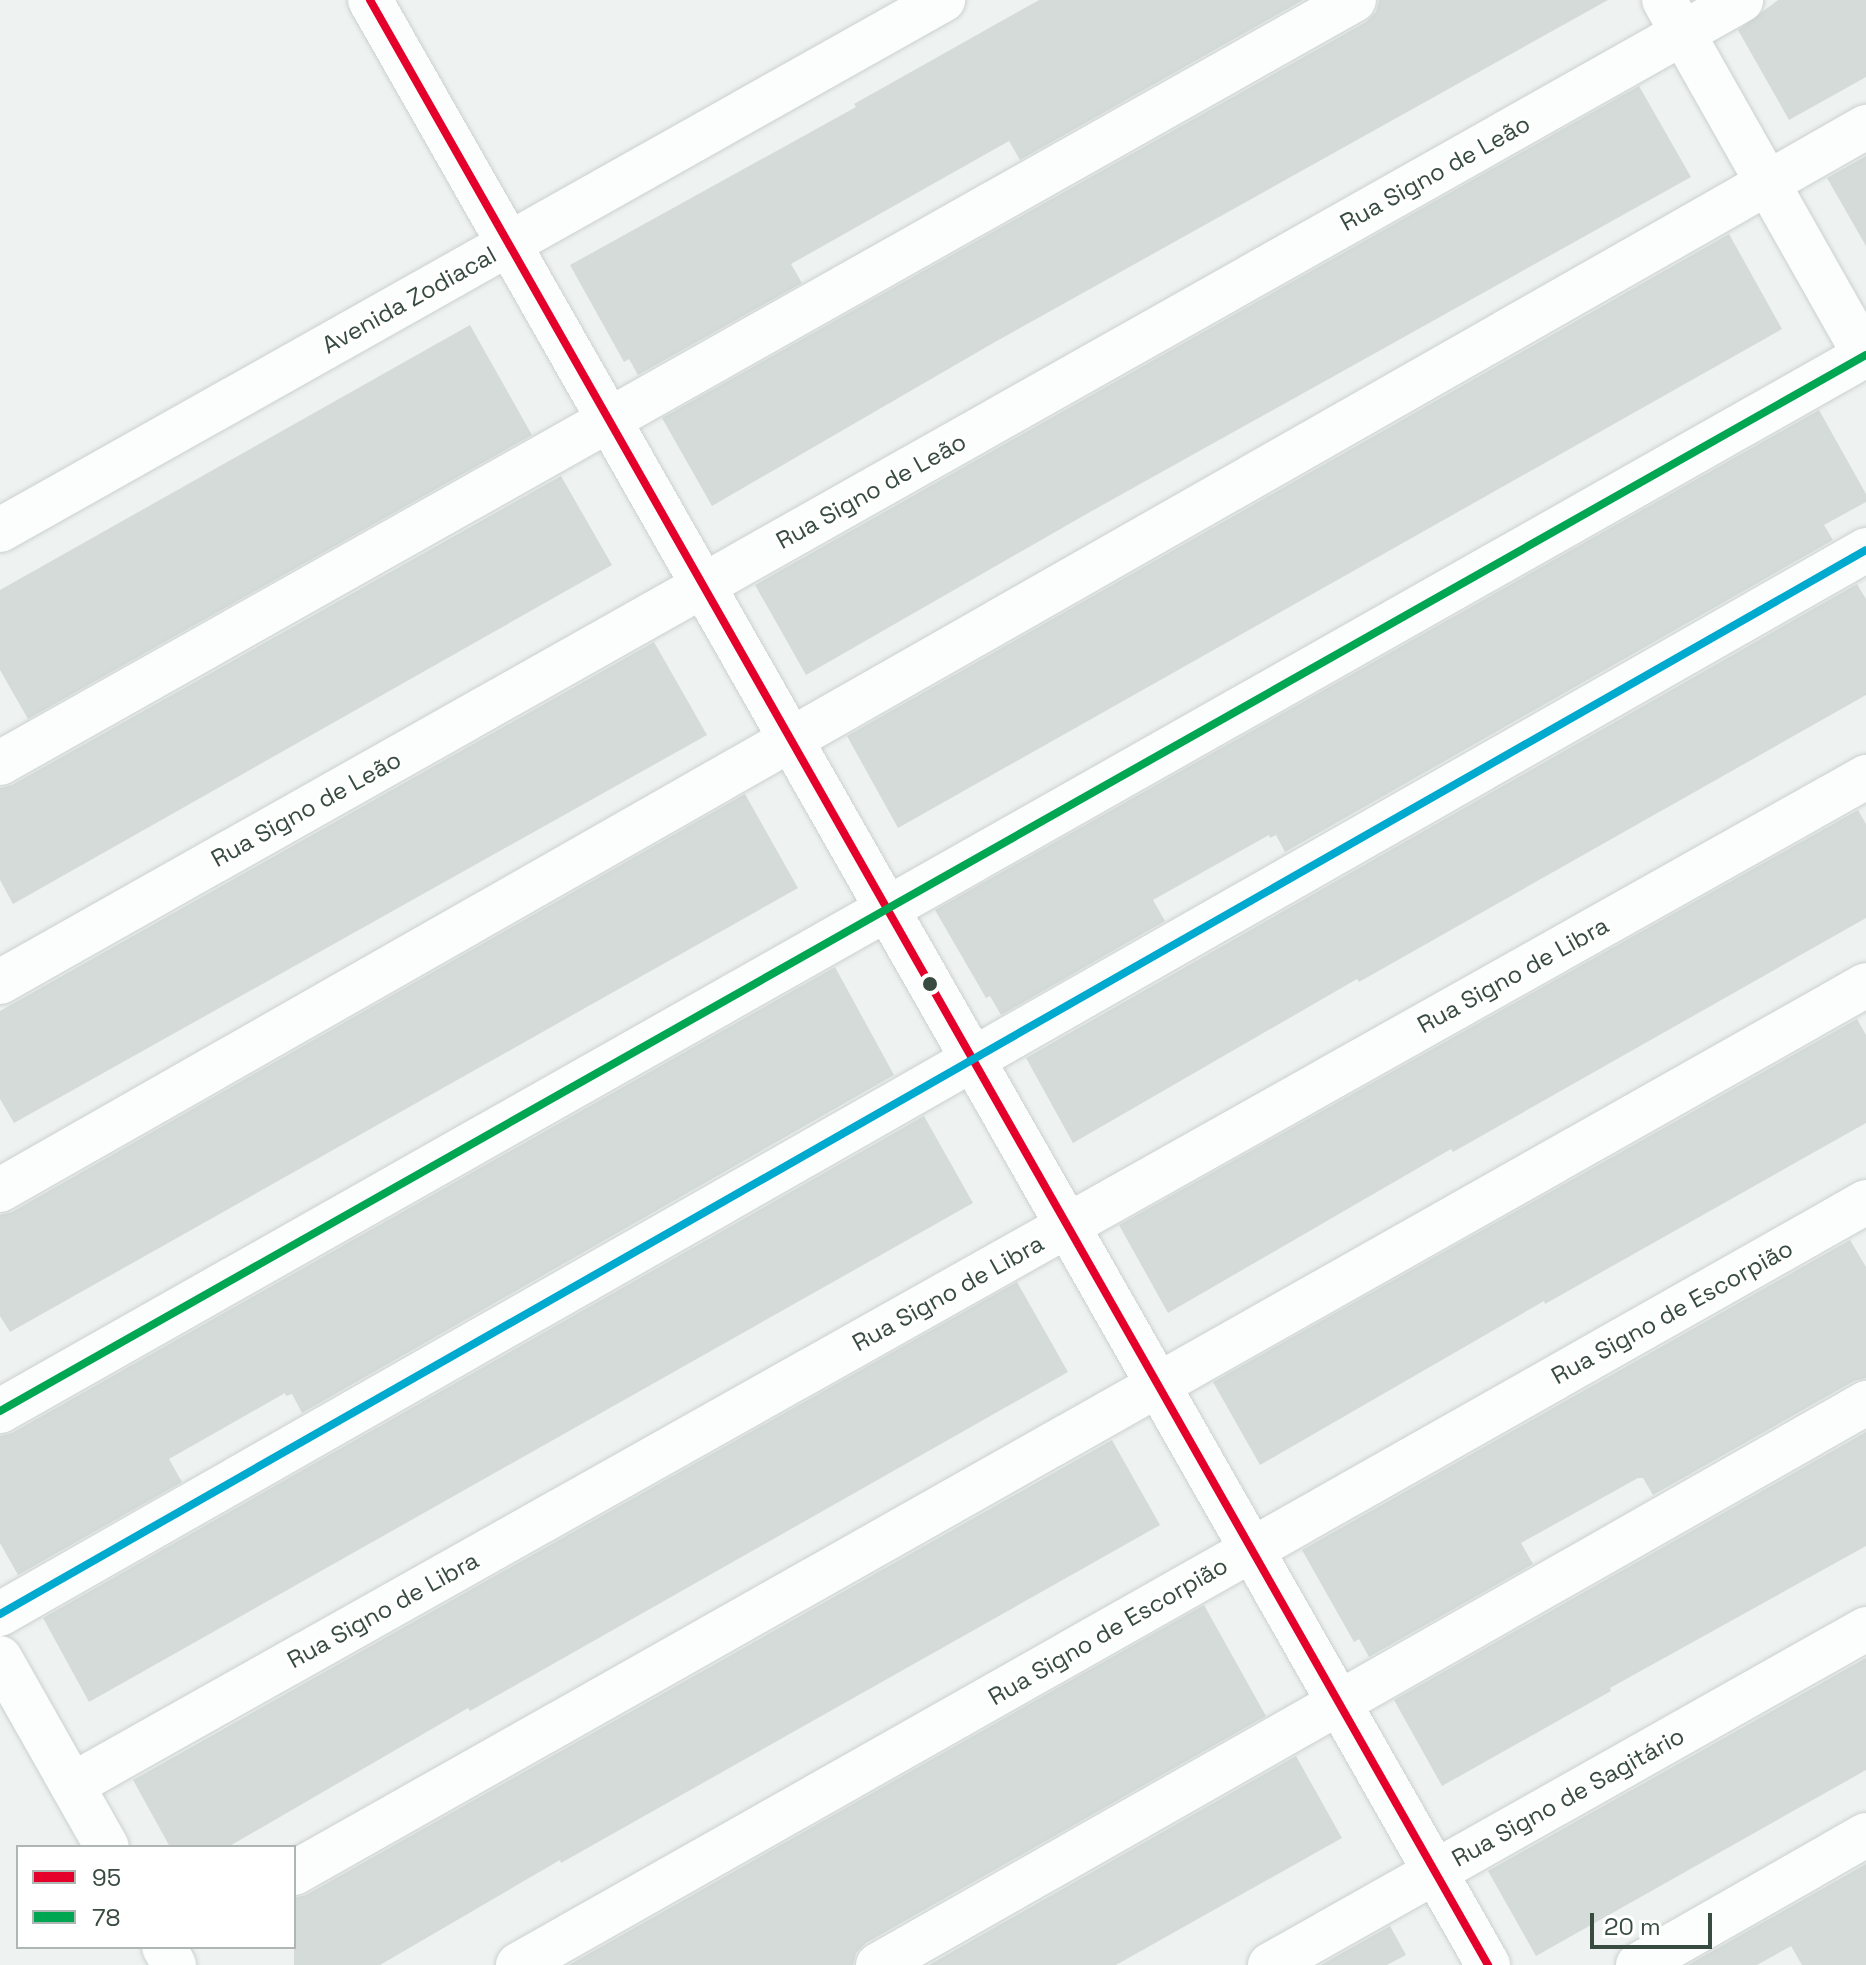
<!DOCTYPE html>
<html>
<head>
<meta charset="utf-8">
<style>
  body { margin:0 }
  #map { position:relative; width:1866px; height:1965px; overflow:hidden; background:#eef3f1; font-family:"Space Grotesk",sans-serif }
  div>[style] { position:absolute }
  .building>* { inset:0; background:#d4dbd8 }
  .roads { filter:drop-shadow(0 0 2px #cbd1ce) drop-shadow(0 0 2px #cbd1ce) }
  .minor>* { height:44px; margin:-22px; padding:0 22px; transform-origin:22px; border-radius:22px; background:#fcfdfd }
  .bus-1>* { height:8px; margin:-4px; padding:0 4px; transform-origin:4px; border-radius:4px; background:#e4002b }
  .bus-2>* { height:8px; margin:-4px; padding:0 4px; transform-origin:4px; border-radius:4px; background:#00a651 }
  .bus-3>* { height:8px; margin:-4px; padding:0 4px; transform-origin:4px; border-radius:4px; background:#00a9ce }
  .dots>* { width:22px; height:22px; translate:-50% -50%; box-sizing:border-box; border:4px solid #fff; border-radius:50% }
  span { translate:-50% -50%; white-space:nowrap; text-align:center; line-height:1.15; -webkit-text-stroke:6px #fff; paint-order:stroke }
  .street-label { font-size:24px; color:#384b40 }
  .legend { position:absolute; left:16px; top:1845px; width:280px; height:104px; box-sizing:border-box; background:#fff; border:2px solid #afb7b3; margin:0; padding:10px 14px; list-style:none; font-size:24px; color:#384b40 }
  .legend li { display:flex; align-items:center; gap:16px; height:40px }
  .legend b { width:40px; border:2px solid #afb7b3 }
  .scale { position:absolute; left:1590px; top:1913px; width:122px; height:36px; box-sizing:border-box; border:4px solid #384b40; border-top:0; padding-left:10px; font-size:24px; line-height:28px; white-space:nowrap; color:#384b40; -webkit-text-stroke:6px #fff; paint-order:stroke }
</style>
</head>
<body>
<div id="map">
  <div class="building">
    <div style="clip-path:polygon(1039px 0,1303px 0,1020px 160px,1009px 141px,791px 264px,802px 283px,638px 375px,629px 359px,624px 362px,570px 265px,856px 107px,854px 104px)"></div>
    <div style="clip-path:polygon(1379px 0,1608px 0,995px 342px,712px 506px,662px 418px,1366px 22px,1376px 12px)"></div>
    <div style="clip-path:polygon(1778px 0,1866px 0,1866px 77px,1789px 120px,1738px 30px)"></div>
    <div style="clip-path:polygon(1639px 86px,1691px 177px,1090px 512px,806px 675px,755px 585px)"></div>
    <div style="clip-path:polygon(1866px 156px,1866px 246px,1827px 178px)"></div>
    <div style="clip-path:polygon(1729px 234px,1782px 329px,898px 828px,847px 736px)"></div>
    <div style="clip-path:polygon(470px 325px,532px 435px,28px 719px,0 670px,0 590px)"></div>
    <div style="clip-path:polygon(1819px 410px,1866px 494px,1866px 502px,1824px 525px,1833px 540px,1285px 852px,1276px 835px,1270px 838px,1269px 835px,1153px 900px,1165px 921px,1001px 1015px,990px 996px,986px 998px,935px 910px)"></div>
    <div style="clip-path:polygon(561px 476px,612px 565px,13px 904px,0 880px,0 788px,12px 785px)"></div>
    <div style="clip-path:polygon(1857px 584px,1866px 599px,1866px 695px,1359px 982px,1357px 979px,1073px 1143px,1026px 1058px)"></div>
    <div style="clip-path:polygon(654px 642px,707px 735px,14px 1123px,0 1099px,0 1011px)"></div>
    <div style="clip-path:polygon(745px 794px,798px 888px,10px 1332px,0 1316px,0 1215px,12px 1212px)"></div>
    <div style="clip-path:polygon(1858px 810px,1866px 824px,1866px 918px,1453px 1152px,1451px 1149px,1168px 1313px,1119px 1225px)"></div>
    <div style="clip-path:polygon(835px 967px,894px 1075px,302px 1413px,292px 1394px,286px 1396px,285px 1393px,169px 1459px,182px 1482px,18px 1575px,0 1543px,0 1436px,12px 1433px)"></div>
    <div style="clip-path:polygon(1857px 1019px,1866px 1035px,1866px 1123px,1545px 1304px,1544px 1301px,1260px 1465px,1213px 1382px)"></div>
    <div style="clip-path:polygon(924px 1116px,973px 1203px,89px 1702px,43px 1618px)"></div>
    <div style="clip-path:polygon(1850px 1240px,1866px 1267px,1866px 1378px,1854px 1381px,1653px 1495px,1643px 1478px,1638px 1478px,1521px 1543px,1533px 1564px,1369px 1657px,1359px 1639px,1354px 1642px,1302px 1550px)"></div>
    <div style="clip-path:polygon(1017px 1282px,1068px 1372px,470px 1711px,468px 1708px,228px 1847px,170px 1847px,133px 1780px)"></div>
    <div style="clip-path:polygon(1866px 1432px,1866px 1546px,1610px 1688px,1611px 1691px,1442px 1786px,1394px 1700px)"></div>
    <div style="clip-path:polygon(1112px 1440px,1160px 1525px,561px 1863px,560px 1860px,380px 1965px,294px 1965px,294px 1898px,306px 1895px)"></div>
    <div style="clip-path:polygon(1204px 1605px,1266px 1716px,866px 1943px,856px 1953px,853px 1965px,569px 1965px)"></div>
    <div style="clip-path:polygon(1866px 1658px,1866px 1770px,1536px 1956px,1488px 1871px)"></div>
    <div style="clip-path:polygon(1296px 1756px,1342px 1838px,1116px 1965px,929px 1965px)"></div>
    <div style="clip-path:polygon(1866px 1864px,1866px 1965px,1802px 1965px,1791px 1946px,1757px 1965px,1688px 1965px)"></div>
    <div style="clip-path:polygon(1390px 1926px,1406px 1955px,1387px 1965px,1321px 1965px)"></div>
  </div>
  <div class="roads">
    <div class="minor">
      <div style="left:370px;top:0;width:2261px;rotate:60.36deg"></div>
      <div style="left:1664px;top:0;width:410px;rotate:60.5deg"></div>
      <div style="left:0;top:530px;width:1082px;rotate:-29.34deg"></div>
      <div style="left:0;top:763px;width:1554px;rotate:-29.4deg"></div>
      <div style="left:0;top:982px;width:1999px;rotate:-29.42deg"></div>
      <div style="left:0;top:1190px;width:2148px;rotate:-29.67deg"></div>
      <div style="left:0;top:1411px;width:2144px;rotate:-29.51deg"></div>
      <div style="left:0;top:1614px;width:2148px;rotate:-29.69deg"></div>
      <div style="left:0;top:1658px;width:217px;rotate:60.5deg"></div>
      <div style="left:72px;top:1785px;width:2058px;rotate:-29.33deg"></div>
      <div style="left:294px;top:1873px;width:1805px;rotate:-29.46deg"></div>
      <div style="left:164px;top:1947px;width:21px;rotate:61deg"></div>
      <div style="left:518px;top:1965px;width:1549px;rotate:-29.51deg"></div>
      <div style="left:878px;top:1965px;width:1137px;rotate:-29.63deg"></div>
      <div style="left:1270px;top:1965px;width:684px;rotate:-29.41deg"></div>
      <div style="left:1638px;top:1965px;width:262px;rotate:-29.7deg"></div>
    </div>
  </div>
  <div class="bus-1">
    <div style="left:370px;top:0;width:2261px;rotate:60.36deg"></div>
  </div>
  <div class="bus-2">
    <div style="left:0;top:1411px;width:2144px;rotate:-29.51deg"></div>
  </div>
  <div class="bus-3">
    <div style="left:0;top:1614px;width:2148px;rotate:-29.69deg"></div>
  </div>
  <div class="dots">
    <div style="left:930px;top:984px;background:#384b40"></div>
  </div>
  <div class="street-label">
    <span style="left:1435px;top:173px;rotate:-29deg">Rua Signo de Leão</span>
    <span style="left:409px;top:300px;rotate:-29deg">Avenida Zodiacal</span>
    <span style="left:871px;top:491px;rotate:-29deg">Rua Signo de Leão</span>
    <span style="left:306px;top:809px;rotate:-29deg">Rua Signo de Leão</span>
    <span style="left:1513px;top:975px;rotate:-29deg">Rua Signo de Libra</span>
    <span style="left:948px;top:1293px;rotate:-29deg">Rua Signo de Libra</span>
    <span style="left:1672px;top:1312px;rotate:-29deg">Rua Signo de Escorpião</span>
    <span style="left:383px;top:1610px;rotate:-29deg">Rua Signo de Libra</span>
    <span style="left:1108px;top:1631px;rotate:-30deg">Rua Signo de Escorpião</span>
    <span style="left:1568px;top:1797px;rotate:-29deg">Rua Signo de Sagitário</span>
  </div>
  <ul class="legend">
  <li><b style="height:10px;background:#e4002b"></b>95</li>
  <li><b style="height:10px;background:#00a651"></b>78</li>
  </ul>
  <div class="scale">20 m</div>
</div>
</body>
</html>
